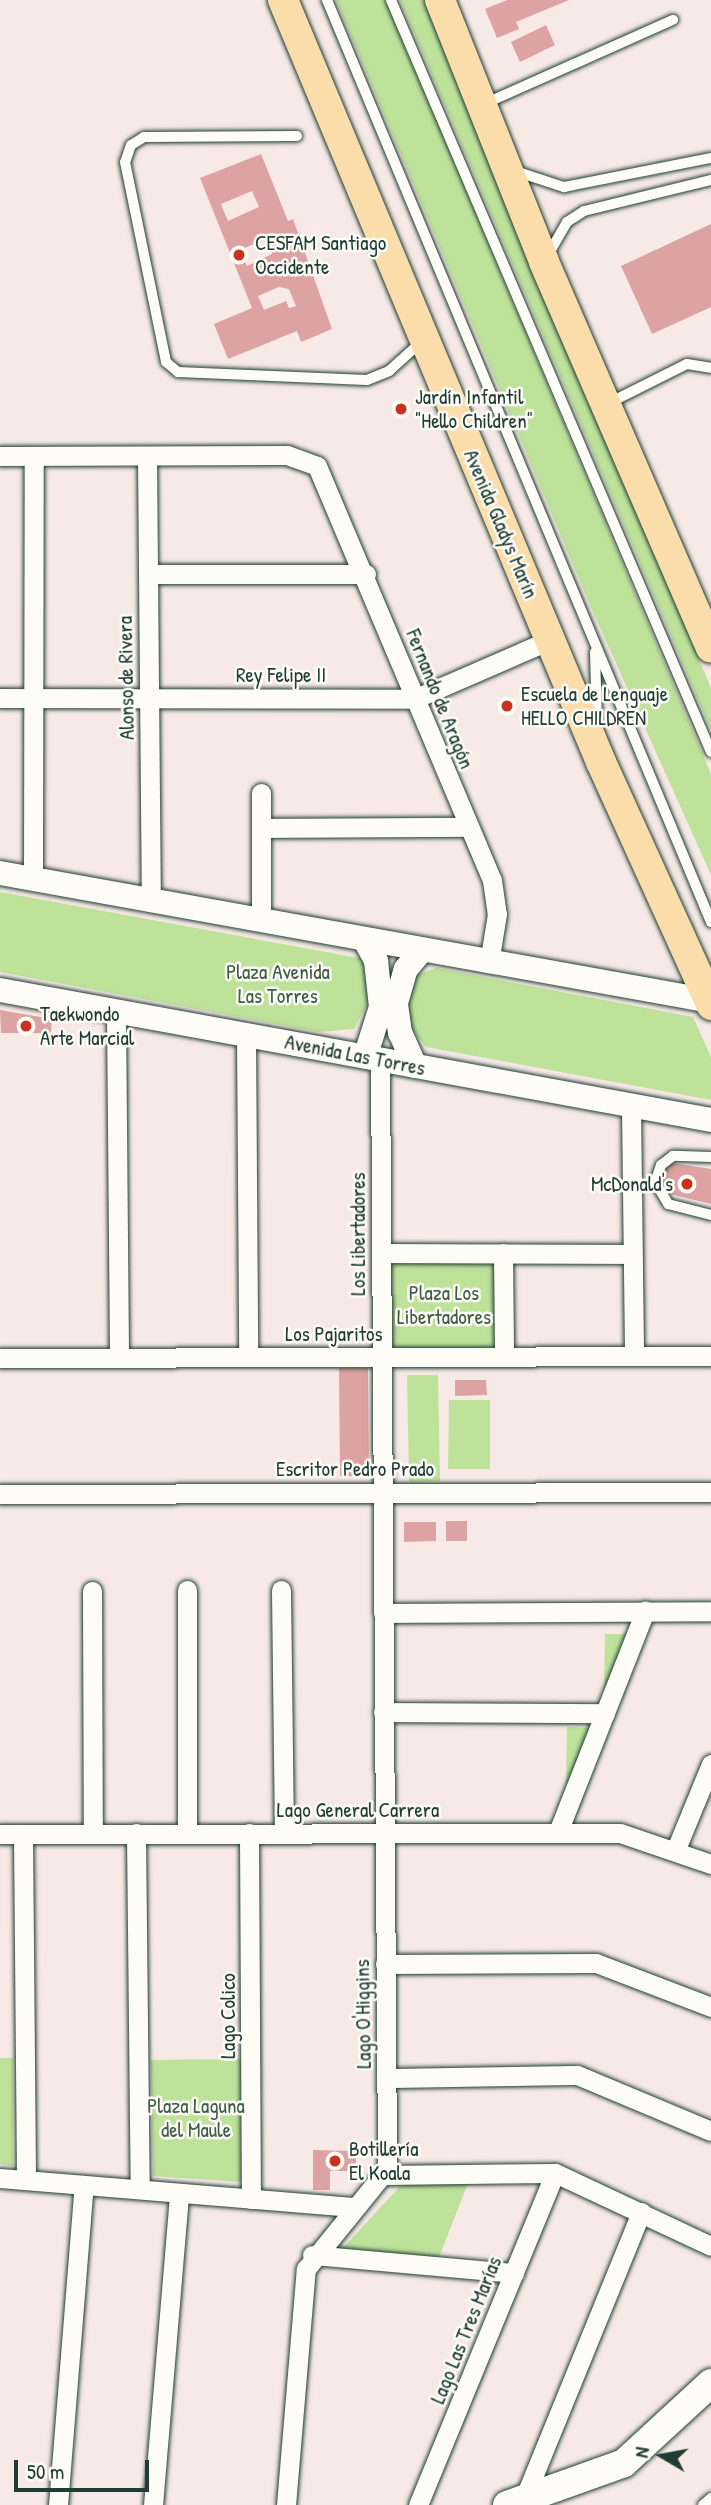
<!DOCTYPE html>
<html>
<head>
<meta charset="utf-8">
<style>
  body { margin:0 }
  #map { position:relative; width:711px; height:2505px; overflow:hidden; background:#f7eae6; font-family:"Patrick Hand",sans-serif }
  div>[style] { position:absolute }
  .green>* { inset:0; background:#bfe29b }
  .building>* { inset:0; background:#dda3a2 }
  .roads { filter:drop-shadow(0 0 2px #1f3d34) drop-shadow(0 0 2px #1f3d34) }
  .service>* { height:10px; margin:-5px; padding:0 5px; transform-origin:5px; border-radius:5px; background:#fdfcf7 }
  .minor>* { height:19px; margin:-9.5px; padding:0 9.5px; transform-origin:9.5px; border-radius:9.5px; background:#fdfcf7 }
  .tertiary>* { height:24px; margin:-12px; padding:0 12px; transform-origin:12px; border-radius:12px; background:#fdfcf7 }
  .secondary>* { height:28px; margin:-14px; padding:0 14px; transform-origin:14px; border-radius:14px; background:#fdfcf7 }
  .primary>* { height:30px; margin:-15px; padding:0 15px; transform-origin:15px; border-radius:15px; background:#fbddab }
  .dots>* { width:19px; height:19px; translate:-50% -50%; box-sizing:border-box; border:4px solid #fdfcf7; border-radius:50% }
  span { translate:-50% -50%; white-space:nowrap; text-align:center; line-height:1.15; -webkit-text-stroke:5px #fdfcf7; paint-order:stroke }
  .poi-label { font-size:21px; color:#1f3d34 }
  .left { translate:0 -50%; text-align:left }
  .right { translate:-100% -50%; text-align:right }
  .street-label { font-size:21px; color:#1f3d34 }
  .park-label { font-size:21px; color:#3f5e49 }
  .north { position:absolute; left:627px; top:2421px; width:70px; height:70px; -webkit-text-stroke:5px #fdfcf7; paint-order:stroke; rotate:280deg; font-size:19px; font-weight:700; line-height:28px; text-align:center; color:#1f3d34 }
  .north::after { content:''; display:block; margin:auto; width:24px; height:32px; background:#1f3d34; clip-path:polygon(50% 0,100% 100%,50% 72%,0 100%) }
  .scale { position:absolute; left:14px; top:2460px; width:135px; height:32px; box-sizing:border-box; border:4px solid #1f3d34; border-top:0; padding-left:9px; font-size:21px; line-height:24px; white-space:nowrap; color:#1f3d34; -webkit-text-stroke:5px #fdfcf7; paint-order:stroke }
</style>
</head>
<body>
<div id="map">
  <div class="green">
    <div style="clip-path:polygon(336px 0,386px 0,711px 774px,711px 875px,593px 612px)"></div>
    <div style="clip-path:polygon(400px 0,424px 0,711px 688px,711px 730px)"></div>
    <div style="clip-path:polygon(0 892px,364px 959px,373px 993px,354px 1029px,318px 1032px,0 972px)"></div>
    <div style="clip-path:polygon(436px 968px,693px 1017px,711px 1057px,711px 1100px,426px 1047px,403px 1017px,416px 975px)"></div>
    <div style="clip-path:polygon(494px 1261px,500px 1339px,493px 1348px,397px 1349px,389px 1343px,390px 1268px,395px 1262px)"></div>
    <div style="clip-path:polygon(438px 1375px,440px 1481px,409px 1482px,407px 1375px)"></div>
    <div style="clip-path:polygon(449px 1400px,490px 1400px,490px 1469px,448px 1469px)"></div>
    <div style="clip-path:polygon(605px 1634px,631px 1634px,604px 1694px)"></div>
    <div style="clip-path:polygon(567px 1727px,592px 1728px,566px 1788px)"></div>
    <div style="clip-path:polygon(0 2058px,13px 2058px,13px 2166px,0 2164px)"></div>
    <div style="clip-path:polygon(241px 2059px,241px 2182px,153px 2176px,151px 2060px)"></div>
    <div style="clip-path:polygon(403px 2183px,468px 2183px,438px 2260px,341px 2250px)"></div>
  </div>
  <div class="building">
    <div style="clip-path:polygon(507px 0,569px 0,516px 22px,519px 29px,497px 38px,485px 9px)"></div>
    <div style="clip-path:polygon(546px 25px,555px 45px,520px 62px,511px 42px)"></div>
    <div style="clip-path:polygon(evenodd,261px 154px,288px 221px,293px 219px,332px 329px,301px 342px,297px 331px,228px 359px,214px 324px,252px 308px,200px 178px,261px 154px,252px 191px,259px 207px,228px 221px,221px 204px,252px 191px,261px 154px,266px 239px,272px 254px,247px 266px,240px 250px,266px 239px,261px 154px,279px 287px,289px 289px,296px 306px,289px 308px,286px 301px,264px 310px,258px 296px,279px 287px)"></div>
    <div style="clip-path:polygon(711px 224px,711px 307px,652px 334px,621px 266px)"></div>
    <div style="clip-path:polygon(0 1010px,52px 1019px,51px 1033px,1px 1033px)"></div>
    <div style="clip-path:polygon(672px 1163px,711px 1169px,711px 1204px,666px 1193px,661px 1175px)"></div>
    <div style="clip-path:polygon(339px 1368px,368px 1368px,369px 1468px,360px 1476px,340px 1476px)"></div>
    <div style="clip-path:polygon(455px 1380px,486px 1380px,487px 1395px,455px 1396px)"></div>
    <div style="clip-path:polygon(446px 1521px,467px 1521px,467px 1541px,446px 1541px)"></div>
    <div style="clip-path:polygon(404px 1522px,436px 1522px,436px 1541px,404px 1542px)"></div>
    <div style="clip-path:polygon(313px 2150px,356px 2151px,356px 2171px,330px 2171px,330px 2190px,313px 2190px)"></div>
  </div>
  <div class="roads">
    <div class="service">
      <div style="left:327px;top:0;width:999px;rotate:67.39deg"></div>
      <div style="left:391px;top:0;width:817px;rotate:66.95deg"></div>
      <div style="left:484px;top:104px;width:207px;rotate:-24deg"></div>
      <div style="left:297px;top:136px;width:153px;rotate:179.6deg"></div>
      <div style="left:144px;top:137px;width:15px;rotate:148deg"></div>
      <div style="left:131px;top:145px;width:18px;rotate:109deg"></div>
      <div style="left:125px;top:162px;width:204px;rotate:78.4deg"></div>
      <div style="left:166px;top:362px;width:16px;rotate:40deg"></div>
      <div style="left:178px;top:372px;width:189px;rotate:2.4deg"></div>
      <div style="left:367px;top:380px;width:24px;rotate:-22deg"></div>
      <div style="left:389px;top:371px;width:42px;rotate:-42.1deg"></div>
      <div style="left:515px;top:171px;width:52px;rotate:18.1deg"></div>
      <div style="left:564px;top:187px;width:150px;rotate:-11.2deg"></div>
      <div style="left:548px;top:255px;width:38px;rotate:-60deg"></div>
      <div style="left:567px;top:222px;width:20px;rotate:-33deg"></div>
      <div style="left:584px;top:211px;width:131px;rotate:-13.7deg"></div>
      <div style="left:609px;top:403px;width:87px;rotate:-26.6deg"></div>
      <div style="left:687px;top:364px;width:24px;rotate:9deg"></div>
      <div style="left:595px;top:652px;width:73px;rotate:88.4deg"></div>
      <div style="left:711px;top:1157px;width:38px;rotate:-178deg"></div>
      <div style="left:673px;top:1156px;width:15px;rotate:143deg"></div>
      <div style="left:661px;top:1165px;width:18px;rotate:109deg"></div>
      <div style="left:655px;top:1182px;width:26px;rotate:59deg"></div>
      <div style="left:668px;top:1204px;width:44px;rotate:14.3deg"></div>
      <div style="left:703px;top:2505px;width:11px;rotate:-41deg"></div>
    </div>
    <div class="minor">
      <div style="left:0;top:456px;width:287px;rotate:-0.2deg"></div>
      <div style="left:287px;top:455px;width:32px;rotate:20deg"></div>
      <div style="left:317px;top:466px;width:449px;rotate:67.1deg"></div>
      <div style="left:492px;top:880px;width:34px;rotate:82deg"></div>
      <div style="left:497px;top:914px;width:50px;rotate:99.3deg"></div>
      <div style="left:147px;top:456px;width:445px;rotate:89.5deg"></div>
      <div style="left:148px;top:574px;width:218px"></div>
      <div style="left:0;top:698px;width:414px;rotate:0.1deg"></div>
      <div style="left:414px;top:699px;width:148px;rotate:-23.5deg"></div>
      <div style="left:261px;top:828px;width:208px;rotate:-0.3deg"></div>
      <div style="left:33px;top:879px;width:423px;rotate:-89.9deg"></div>
      <div style="left:261px;top:921px;width:128px;rotate:-90deg"></div>
      <div style="left:116px;top:1011px;width:346px;rotate:89.5deg"></div>
      <div style="left:246px;top:1035px;width:322px;rotate:89.6deg"></div>
      <div style="left:631px;top:1106px;width:249px;rotate:89.3deg"></div>
      <div style="left:381px;top:1253px;width:251px;rotate:0.2deg"></div>
      <div style="left:503px;top:1253px;width:102px;rotate:89.4deg"></div>
      <div style="left:0;top:1358px;width:711px;rotate:-0.16deg"></div>
      <div style="left:0;top:1494px;width:711px;rotate:-0.16deg"></div>
      <div style="left:187px;top:1590px;width:243px;rotate:90deg"></div>
      <div style="left:281px;top:1590px;width:243px;rotate:89.3deg"></div>
      <div style="left:92px;top:1591px;width:243px;rotate:89.8deg"></div>
      <div style="left:383px;top:1613px;width:328px;rotate:-0.3deg"></div>
      <div style="left:383px;top:1712px;width:222px;rotate:0.3deg"></div>
      <div style="left:558px;top:1832px;width:238px;rotate:-68.5deg"></div>
      <div style="left:136px;top:1833px;width:356px;rotate:89.4deg"></div>
      <div style="left:249px;top:1833px;width:366px;rotate:89.7deg"></div>
      <div style="left:0;top:1834px;width:620px;rotate:-0.09deg"></div>
      <div style="left:620px;top:1833px;width:96px;rotate:18.8deg"></div>
      <div style="left:23px;top:1834px;width:346px;rotate:89.5deg"></div>
      <div style="left:676px;top:1849px;width:92px;rotate:-67.6deg"></div>
      <div style="left:385px;top:1964px;width:211px;rotate:-0.3deg"></div>
      <div style="left:596px;top:1963px;width:123px;rotate:20.9deg"></div>
      <div style="left:387px;top:2078px;width:190px;rotate:-0.9deg"></div>
      <div style="left:577px;top:2075px;width:145px;rotate:22.7deg"></div>
      <div style="left:385px;top:2175px;width:170px;rotate:-0.7deg"></div>
      <div style="left:555px;top:2173px;width:172px;rotate:25.1deg"></div>
      <div style="left:0;top:2178px;width:357px;rotate:4.7deg"></div>
      <div style="left:312px;top:2255px;width:203px;rotate:5.1deg"></div>
      <div style="left:524px;top:2499px;width:310px;rotate:-67.8deg"></div>
      <div style="left:58px;top:2505px;width:321px;rotate:-85.4deg"></div>
      <div style="left:153px;top:2505px;width:313px;rotate:-85.2deg"></div>
      <div style="left:286px;top:2505px;width:237px;rotate:-85.2deg"></div>
      <div style="left:306px;top:2269px;width:129px;rotate:-51deg"></div>
      <div style="left:387px;top:2169px;width:1109px;rotate:-90.36deg"></div>
      <div style="left:418px;top:2505px;width:359px;rotate:-67.6deg"></div>
    </div>
    <div class="tertiary">
      <div style="left:0;top:873px;width:722px;rotate:10.21deg"></div>
      <div style="left:365px;top:940px;width:24px;rotate:62deg"></div>
      <div style="left:376px;top:961px;width:46px;rotate:83.8deg"></div>
      <div style="left:381px;top:1007px;width:52px;rotate:107.7deg"></div>
      <div style="left:0;top:990px;width:723px;rotate:10.36deg"></div>
      <div style="left:415px;top:1066px;width:36px;rotate:-114deg"></div>
      <div style="left:400px;top:1033px;width:30px;rotate:-98deg"></div>
      <div style="left:396px;top:1003px;width:35px;rotate:-74deg"></div>
      <div style="left:406px;top:969px;width:25px;rotate:-50deg"></div>
    </div>
    <div class="secondary">
      <div style="left:507px;top:2505px;width:124px;rotate:-19.7deg"></div>
      <div style="left:624px;top:2463px;width:118px;rotate:-42.6deg"></div>
    </div>
    <div class="primary">
      <div style="left:283px;top:0;width:826px;rotate:67.35deg"></div>
      <div style="left:601px;top:762px;width:267px;rotate:65.6deg"></div>
      <div style="left:440px;top:0;width:282px;rotate:68.3deg"></div>
      <div style="left:544px;top:262px;width:420px;rotate:66.6deg"></div>
    </div>
  </div>
  <div class="dots">
    <div style="left:239px;top:255px;background:#c8321e"></div>
    <div style="left:401px;top:409px;background:#c8321e"></div>
    <div style="left:507px;top:706px;background:#c8321e"></div>
    <div style="left:26px;top:1026px;background:#c8321e"></div>
    <div style="left:687px;top:1184px;background:#c8321e"></div>
    <div style="left:335px;top:2161px;background:#c8321e"></div>
  </div>
  <div class="poi-label">
    <span class="left" style="left:255px;top:255px">CESFAM Santiago<br>Occidente</span>
    <span class="left" style="left:415px;top:409px">Jardín Infantil<br>"Hello Children"</span>
    <span class="left" style="left:521px;top:706px">Escuela de Lenguaje<br>HELLO CHILDREN</span>
    <span class="left" style="left:40px;top:1026px">Taekwondo<br>Arte Marcial</span>
    <span class="right" style="left:673px;top:1184px">McDonald's</span>
    <span class="left" style="left:349px;top:2161px">Botillería<br>El Koala</span>
  </div>
  <div class="street-label">
    <span style="left:501px;top:524px;rotate:67deg">Avenida Gladys Marín</span>
    <span style="left:281px;top:675px">Rey Felipe II</span>
    <span style="left:126px;top:678px;rotate:-91deg">Alonso de Rivera</span>
    <span style="left:440px;top:699px;rotate:68deg">Fernando de Aragón</span>
    <span style="left:355px;top:1055px;rotate:11deg">Avenida Las Torres</span>
    <span style="left:358px;top:1234px;rotate:-90deg">Los Libertadores</span>
    <span style="left:334px;top:1334px">Los Pajaritos</span>
    <span style="left:355px;top:1469px">Escritor Pedro Prado</span>
    <span style="left:358px;top:1810px">Lago General Carrera</span>
    <span style="left:363px;top:2014px;rotate:-91deg">Lago O'Higgins</span>
    <span style="left:228px;top:2016px;rotate:-90deg">Lago Colico</span>
    <span style="left:466px;top:2330px;rotate:-68deg">Lago Las Tres Marías</span>
  </div>
  <div class="park-label">
    <span style="left:278px;top:984px">Plaza Avenida<br>Las Torres</span>
    <span style="left:444px;top:1305px">Plaza Los<br>Libertadores</span>
    <span style="left:196px;top:2118px">Plaza Laguna<br>del Maule</span>
  </div>
  <div class="north">N</div>
  <div class="scale">50 m</div>
</div>
</body>
</html>
